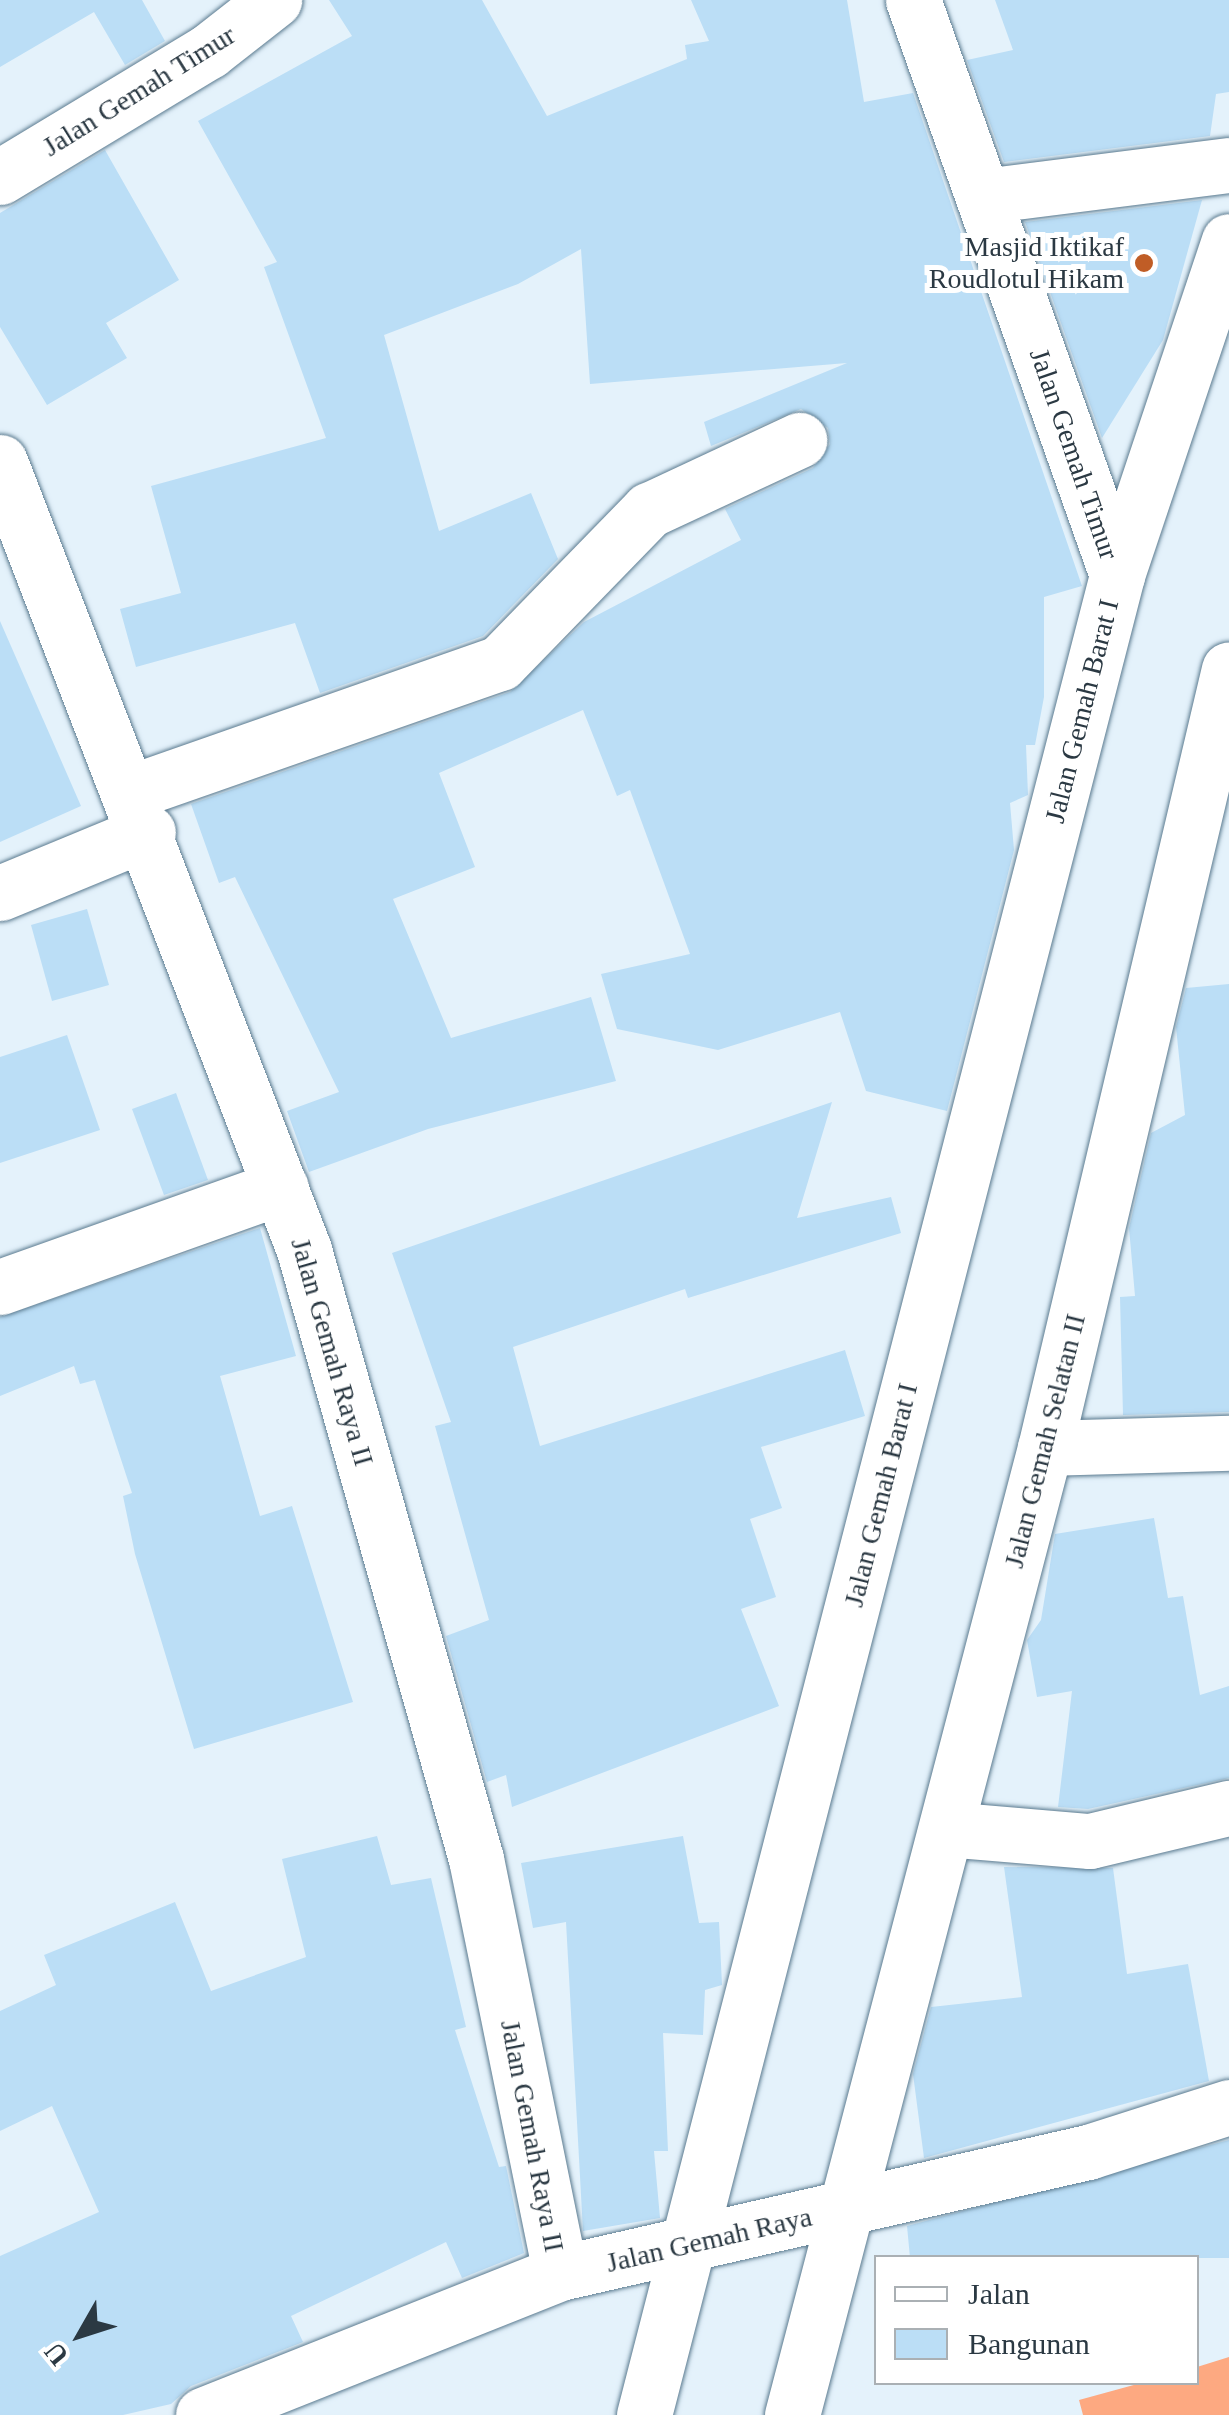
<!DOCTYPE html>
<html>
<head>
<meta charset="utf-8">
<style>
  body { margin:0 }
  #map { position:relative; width:1229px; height:2415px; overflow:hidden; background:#e4f2fb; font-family:Georgia,serif }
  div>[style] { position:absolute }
  .green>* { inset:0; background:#fda981 }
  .building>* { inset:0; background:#bbdef6 }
  .roads { filter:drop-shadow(0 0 2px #5a7a8f) drop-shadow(0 0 2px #5a7a8f) }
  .minor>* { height:55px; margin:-27.5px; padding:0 27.5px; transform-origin:27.5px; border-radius:27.5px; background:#fff }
  .dots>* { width:28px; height:28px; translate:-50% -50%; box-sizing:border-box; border:5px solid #fff; border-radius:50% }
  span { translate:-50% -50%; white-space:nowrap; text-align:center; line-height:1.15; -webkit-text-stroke:10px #fff; paint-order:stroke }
  .street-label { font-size:28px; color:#2b3943 }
  .poi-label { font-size:28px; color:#2b3943 }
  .right { translate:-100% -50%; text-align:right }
  .legend { position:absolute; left:874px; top:2255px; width:325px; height:130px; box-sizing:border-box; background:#fff; border:2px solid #aab0b4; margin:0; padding:12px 18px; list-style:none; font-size:30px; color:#2b3943 }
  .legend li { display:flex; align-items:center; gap:20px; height:50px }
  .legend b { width:50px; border:2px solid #aab0b4 }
  .north { position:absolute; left:30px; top:2285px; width:100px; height:100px; -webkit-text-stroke:8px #fff; paint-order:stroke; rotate:231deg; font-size:28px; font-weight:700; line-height:40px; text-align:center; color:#2b3943 }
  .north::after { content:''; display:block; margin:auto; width:35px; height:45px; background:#2b3943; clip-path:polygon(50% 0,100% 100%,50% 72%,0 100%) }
</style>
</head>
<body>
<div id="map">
  <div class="green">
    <div style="clip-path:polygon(1229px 2357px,1229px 2415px,1083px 2415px,1079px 2400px,1141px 2383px,1196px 2382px,1197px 2367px)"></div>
  </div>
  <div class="building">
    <div style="clip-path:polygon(0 0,142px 0,165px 41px,125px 65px,94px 12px,0 67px)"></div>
    <div style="clip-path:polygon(329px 0,482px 0,547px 116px,687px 59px,685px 45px,709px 41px,691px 0,847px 0,864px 102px,913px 93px,1082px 586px,1044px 597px,1044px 697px,1035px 745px,1026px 745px,1028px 795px,1010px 803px,1014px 850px,947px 1111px,866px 1091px,840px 1012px,718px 1050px,617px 1029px,601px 974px,690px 954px,630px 790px,617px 796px,583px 710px,439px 773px,475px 867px,393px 899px,451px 1038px,591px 997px,616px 1081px,428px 1129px,309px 1172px,287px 1111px,339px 1092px,235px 877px,219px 883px,191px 804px,510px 692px,584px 622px,741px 540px,725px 509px,813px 468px,830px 444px,828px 428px,801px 409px,711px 446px,704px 422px,847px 363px,590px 384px,581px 249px,518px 284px,384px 335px,439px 531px,531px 493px,558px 559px,483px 636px,320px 693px,295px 623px,136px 667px,120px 609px,181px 593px,151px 486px,326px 438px,264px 267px,277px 262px,198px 121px,352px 36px)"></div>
    <div style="clip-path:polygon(995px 0,1229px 0,1229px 92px,1216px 94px,1210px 136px,1004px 162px,967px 60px,1013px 50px)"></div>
    <div style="clip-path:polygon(105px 150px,179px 280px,106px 323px,127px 358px,47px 405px,0 327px,0 213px)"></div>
    <div style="clip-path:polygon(1202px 200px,1163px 340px,1102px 438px,1025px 222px)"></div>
    <div style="clip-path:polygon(0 621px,81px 806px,0 842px)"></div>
    <div style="clip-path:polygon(87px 909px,109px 985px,52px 1001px,31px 925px)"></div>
    <div style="clip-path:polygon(1229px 984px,1229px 1412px,1123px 1415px,1120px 1297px,1135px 1296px,1129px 1228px,1151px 1133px,1185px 1115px,1176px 1027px,1186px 988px)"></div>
    <div style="clip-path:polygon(67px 1035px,100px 1130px,0 1163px,0 1057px)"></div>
    <div style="clip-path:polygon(176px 1093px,208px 1180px,164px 1195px,132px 1109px)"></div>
    <div style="clip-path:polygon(832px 1102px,797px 1218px,891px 1197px,901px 1233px,688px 1298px,685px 1289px,513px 1347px,540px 1446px,845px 1350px,865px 1416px,761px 1447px,782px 1508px,750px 1519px,776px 1597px,741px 1609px,779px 1706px,512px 1807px,506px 1775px,487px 1782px,446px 1636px,489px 1620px,435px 1426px,451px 1422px,392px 1253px)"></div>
    <div style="clip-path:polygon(260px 1228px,296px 1356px,220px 1376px,260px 1516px,292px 1506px,353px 1702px,194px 1749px,135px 1554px,123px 1496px,132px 1493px,95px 1380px,80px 1384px,74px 1366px,0 1396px,0 1317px)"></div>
    <div style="clip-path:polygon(1154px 1518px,1168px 1598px,1183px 1596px,1200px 1695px,1229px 1686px,1229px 1778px,1088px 1809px,1058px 1807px,1072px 1691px,1037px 1697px,1027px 1640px,1041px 1620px,1055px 1534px)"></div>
    <div style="clip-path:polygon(377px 1836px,391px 1885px,431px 1878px,466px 2027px,455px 2030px,499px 2167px,506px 2166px,524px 2253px,462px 2278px,446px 2242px,291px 2316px,303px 2342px,191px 2386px,171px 2404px,123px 2415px,0 2415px,0 2256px,99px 2212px,52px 2106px,0 2131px,0 2011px,56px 1985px,44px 1955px,175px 1902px,211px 1991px,306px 1957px,282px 1859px)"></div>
    <div style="clip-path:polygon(683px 1836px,699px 1923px,719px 1922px,722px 1985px,705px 1990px,703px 2035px,663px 2033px,668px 2151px,654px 2151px,660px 2218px,583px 2231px,566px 1922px,533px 1928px,521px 1863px)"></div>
    <div style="clip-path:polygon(1004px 1867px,1113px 1868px,1127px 1974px,1188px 1964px,1209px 2081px,924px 2158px,913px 2074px,931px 2007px,1022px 1997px)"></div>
    <div style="clip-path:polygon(1229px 2140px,1229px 2258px,910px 2258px,907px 2226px)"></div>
  </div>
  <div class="roads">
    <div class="minor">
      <div style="left:913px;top:0;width:610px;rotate:70.47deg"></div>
      <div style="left:0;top:177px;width:244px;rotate:-31.1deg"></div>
      <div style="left:209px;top:51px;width:83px;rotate:-38.1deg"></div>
      <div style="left:983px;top:196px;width:248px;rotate:-7.2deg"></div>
      <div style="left:0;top:462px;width:845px;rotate:68.9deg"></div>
      <div style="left:304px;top:1250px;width:633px;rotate:74.23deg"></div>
      <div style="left:476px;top:1859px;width:422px;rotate:78.5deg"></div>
      <div style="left:131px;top:792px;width:391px;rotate:-19.3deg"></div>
      <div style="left:500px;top:663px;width:214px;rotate:-45.8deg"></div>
      <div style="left:649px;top:510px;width:166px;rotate:-25deg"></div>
      <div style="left:0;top:893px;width:160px;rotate:-22.4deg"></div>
      <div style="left:0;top:1287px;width:298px;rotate:-19.6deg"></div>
      <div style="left:1045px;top:1448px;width:184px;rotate:-1.6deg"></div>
      <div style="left:946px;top:1829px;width:144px;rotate:4.8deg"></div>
      <div style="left:1090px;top:1841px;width:143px;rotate:-13.4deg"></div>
      <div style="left:203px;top:2415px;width:384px;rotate:-21.7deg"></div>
      <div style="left:560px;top:2273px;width:542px;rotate:-12.91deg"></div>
      <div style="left:1088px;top:2152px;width:148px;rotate:-17.7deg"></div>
      <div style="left:644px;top:2415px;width:1900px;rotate:-75.58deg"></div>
      <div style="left:1117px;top:575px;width:352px;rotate:-71.5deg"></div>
      <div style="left:792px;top:2415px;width:1000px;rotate:-75.34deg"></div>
      <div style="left:1045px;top:1448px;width:800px;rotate:-76.71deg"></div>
    </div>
  </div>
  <div class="dots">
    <div style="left:1144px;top:263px;background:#c05d26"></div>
  </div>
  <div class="street-label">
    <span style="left:139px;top:91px;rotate:-32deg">Jalan Gemah Timur</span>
    <span style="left:1074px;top:454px;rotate:71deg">Jalan Gemah Timur</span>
    <span style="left:1082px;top:711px;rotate:-76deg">Jalan Gemah Barat I</span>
    <span style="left:332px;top:1352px;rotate:74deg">Jalan Gemah Raya II</span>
    <span style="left:1045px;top:1441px;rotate:-76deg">Jalan Gemah Selatan II</span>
    <span style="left:881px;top:1495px;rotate:-76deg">Jalan Gemah Barat I</span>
    <span style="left:532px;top:2136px;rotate:79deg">Jalan Gemah Raya II</span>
    <span style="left:709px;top:2240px;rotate:-13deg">Jalan Gemah Raya</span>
  </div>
  <div class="poi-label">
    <span class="right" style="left:1124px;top:263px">Masjid Iktikaf<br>Roudlotul Hikam</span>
  </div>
  <ul class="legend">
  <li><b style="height:12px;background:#fff"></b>Jalan</li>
  <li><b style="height:28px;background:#bbdef6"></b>Bangunan</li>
  </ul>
  <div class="north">U</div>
</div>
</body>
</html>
